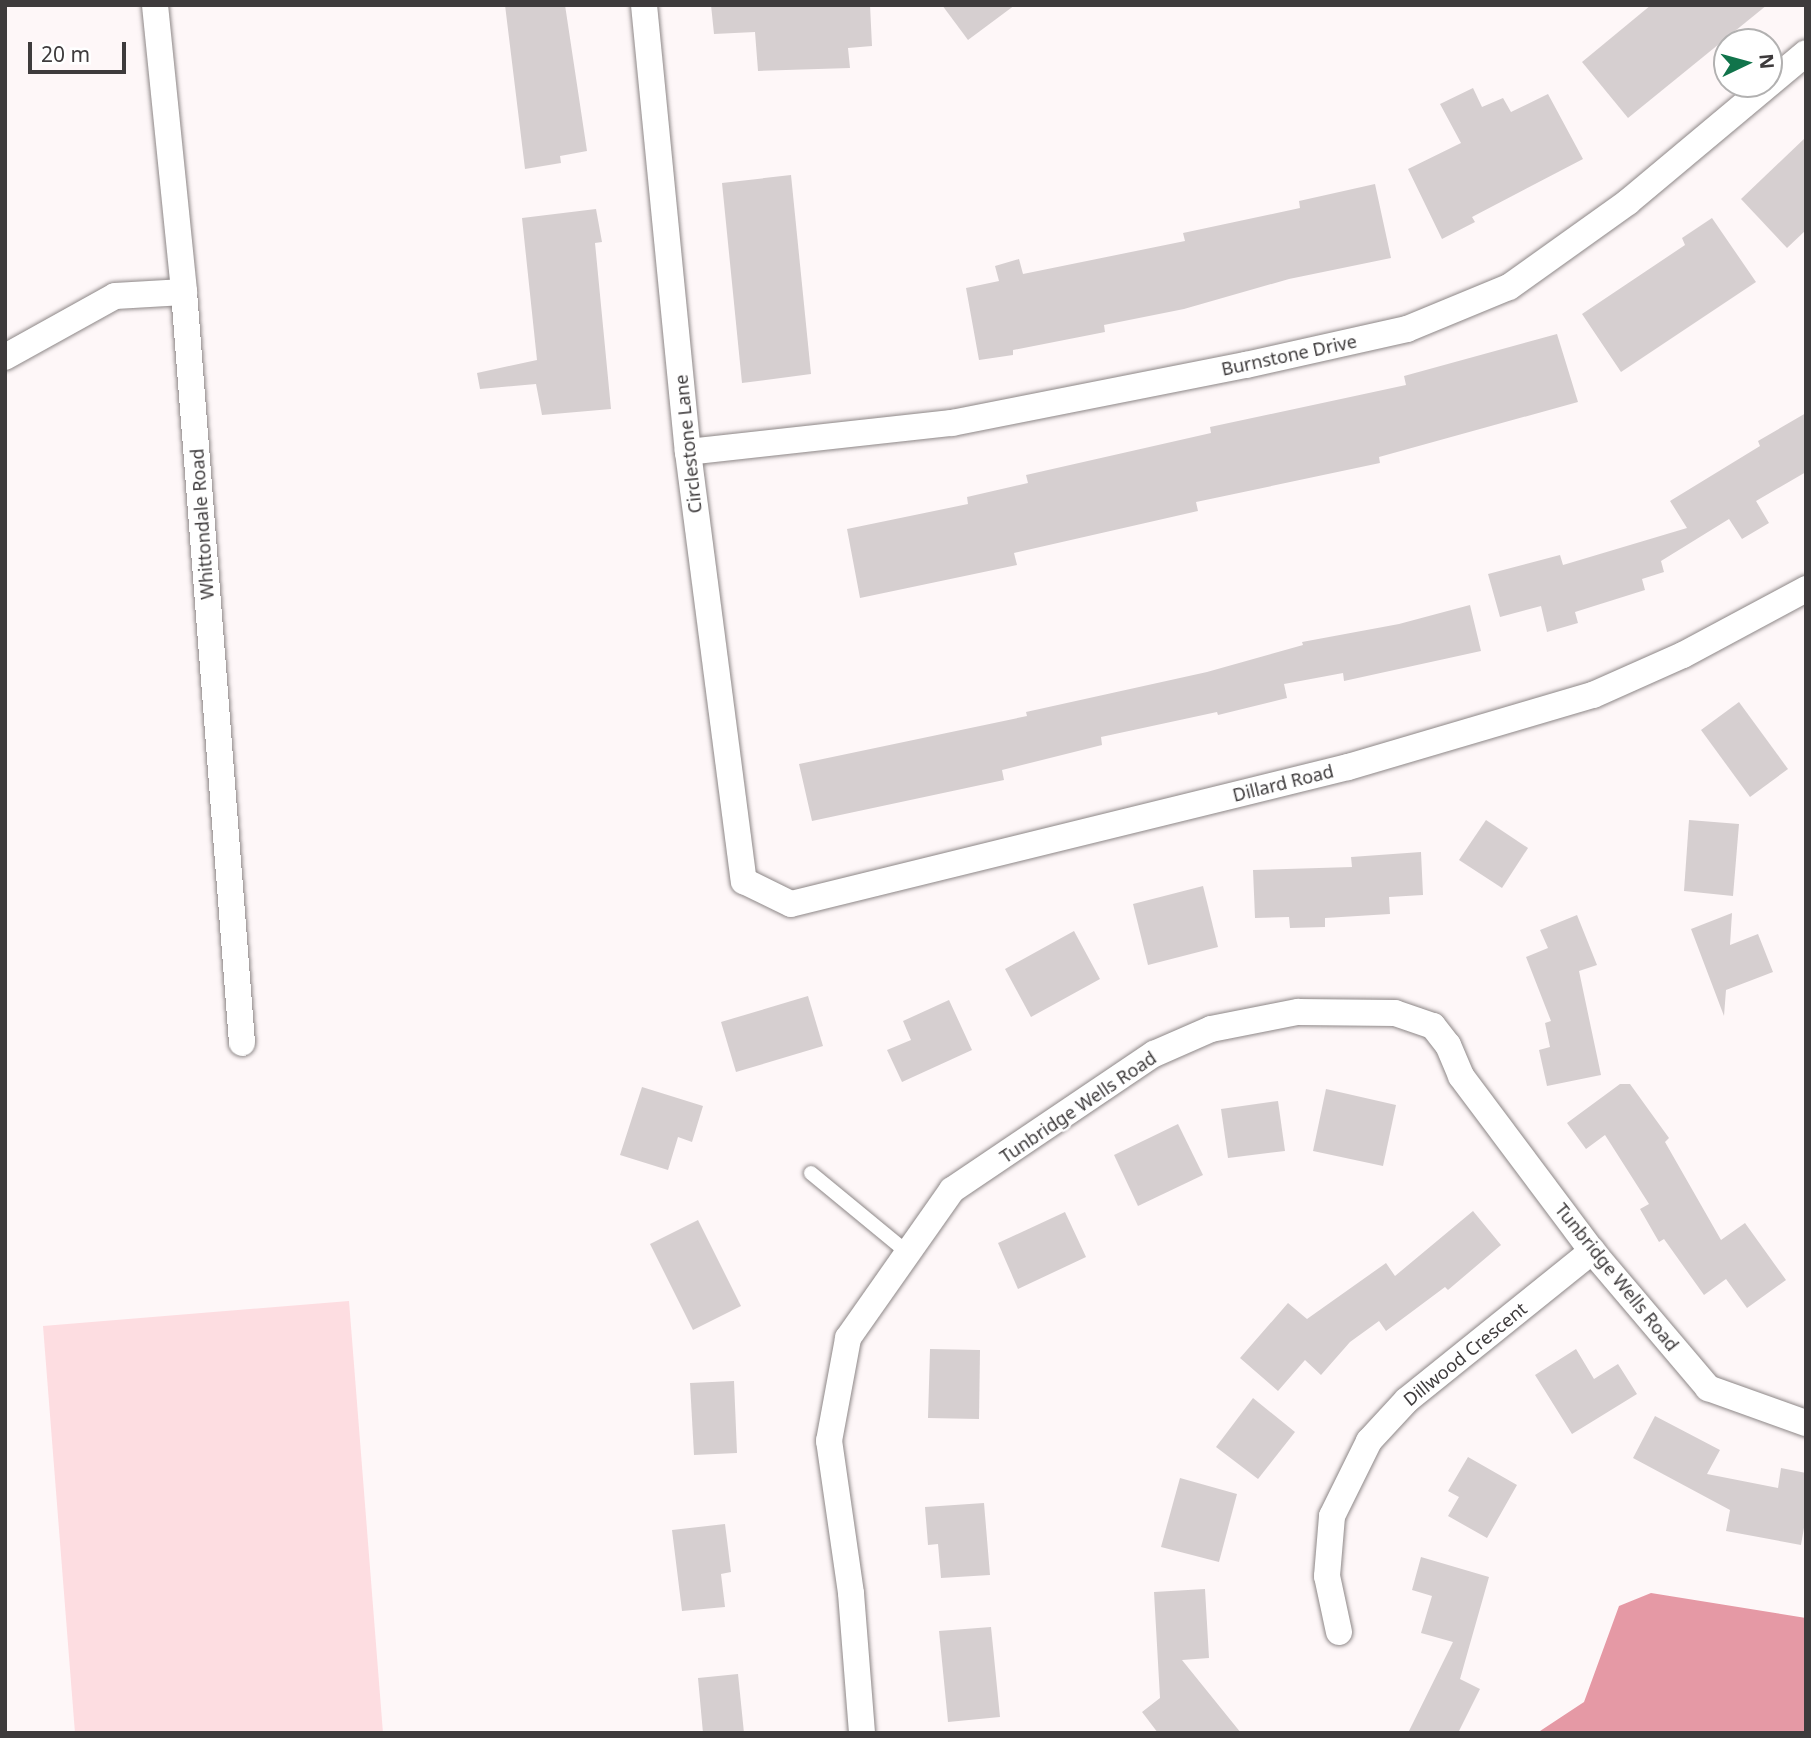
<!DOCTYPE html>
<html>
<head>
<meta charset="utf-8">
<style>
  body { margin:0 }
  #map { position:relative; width:1811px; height:1738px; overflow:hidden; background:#fef7f8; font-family:"Noto Sans",sans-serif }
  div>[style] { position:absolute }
  .green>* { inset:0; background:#fddde1 }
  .water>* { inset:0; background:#e599a5 }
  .building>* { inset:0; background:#d6cfd0 }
  .roads { filter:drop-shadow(0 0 2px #8d8787) drop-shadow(0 0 2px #8d8787) }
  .service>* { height:14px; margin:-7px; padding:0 7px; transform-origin:7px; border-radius:7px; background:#fff }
  .minor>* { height:26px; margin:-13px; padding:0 13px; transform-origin:13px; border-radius:13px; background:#fff }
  span { translate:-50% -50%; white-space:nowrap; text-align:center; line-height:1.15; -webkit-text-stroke:5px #fff; paint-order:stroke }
  .street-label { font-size:18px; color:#3e3b3c }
  .frame { position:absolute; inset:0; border:7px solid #3e3b3c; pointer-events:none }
  .north { position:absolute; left:1713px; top:28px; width:70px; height:70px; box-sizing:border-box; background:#fff; border:2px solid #b2b1b1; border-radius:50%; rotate:85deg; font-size:19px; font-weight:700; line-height:28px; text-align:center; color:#3e3b3c }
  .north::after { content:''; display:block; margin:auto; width:24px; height:32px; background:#11744b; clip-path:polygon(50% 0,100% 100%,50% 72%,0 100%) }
  .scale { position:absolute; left:28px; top:42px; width:98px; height:32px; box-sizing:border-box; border:4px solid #3e3b3c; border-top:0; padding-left:9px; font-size:21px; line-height:24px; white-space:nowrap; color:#3e3b3c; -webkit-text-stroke:5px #fff; paint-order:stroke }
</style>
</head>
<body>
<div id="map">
  <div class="green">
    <div style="clip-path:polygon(349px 1301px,383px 1733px,75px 1733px,43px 1326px)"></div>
  </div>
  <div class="water">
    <div style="clip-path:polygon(1651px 1593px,1806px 1618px,1806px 1733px,1537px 1733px,1584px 1702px,1619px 1606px)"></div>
  </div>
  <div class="building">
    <div style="clip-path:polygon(505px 5px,565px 5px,587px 151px,560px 156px,561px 163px,525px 169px)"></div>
    <div style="clip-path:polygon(711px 5px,870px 5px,872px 46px,848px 48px,850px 68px,758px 71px,755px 32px,714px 34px)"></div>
    <div style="clip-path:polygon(942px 5px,1015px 5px,968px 40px)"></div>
    <div style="clip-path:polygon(1651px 5px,1767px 5px,1628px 118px,1582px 62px)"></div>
    <div style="clip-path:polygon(1473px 88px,1482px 107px,1503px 98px,1511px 112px,1548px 94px,1583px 159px,1472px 217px,1475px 222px,1442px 239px,1408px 169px,1461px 143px,1440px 104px)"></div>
    <div style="clip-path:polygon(1806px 137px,1806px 230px,1787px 248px,1741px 199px)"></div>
    <div style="clip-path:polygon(791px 175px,811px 374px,742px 383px,722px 183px)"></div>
    <div style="clip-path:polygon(1375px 184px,1391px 258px,1289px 279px,1184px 309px,1104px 325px,1105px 332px,1013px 350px,1013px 355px,979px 360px,966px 288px,999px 281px,995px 266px,1019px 259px,1023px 274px,1185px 241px,1183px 233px,1300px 208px,1299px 201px)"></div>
    <div style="clip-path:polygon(596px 209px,602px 242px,595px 243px,611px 409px,542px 415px,536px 384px,480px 389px,477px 373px,537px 360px,522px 218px)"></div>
    <div style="clip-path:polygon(1712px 218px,1756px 282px,1621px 372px,1582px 314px,1685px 245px,1682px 238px)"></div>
    <div style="clip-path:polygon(1557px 334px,1578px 402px,1379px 457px,1380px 463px,1196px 502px,1198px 511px,1014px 553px,1017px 565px,860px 598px,847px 529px,968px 504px,967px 497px,1028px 483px,1026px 475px,1211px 433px,1210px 427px,1406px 385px,1404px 376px)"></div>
    <div style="clip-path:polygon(1806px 413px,1806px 472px,1756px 501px,1769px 523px,1742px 539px,1729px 519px,1661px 561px,1664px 572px,1642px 579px,1645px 590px,1575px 612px,1578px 623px,1547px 632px,1541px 606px,1500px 617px,1488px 574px,1560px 555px,1563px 565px,1687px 528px,1670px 501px,1760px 446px,1758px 441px)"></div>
    <div style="clip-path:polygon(1470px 605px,1481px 651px,1344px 681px,1343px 673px,1284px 684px,1287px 698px,1218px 715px,1217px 712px,1101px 737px,1102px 745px,1002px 770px,1004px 780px,812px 821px,799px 764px,1027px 716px,1026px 712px,1207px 672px,1303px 645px,1302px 642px,1399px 624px)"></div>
    <div style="clip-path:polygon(1739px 702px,1788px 769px,1750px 797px,1701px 730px)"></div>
    <div style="clip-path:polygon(1486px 820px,1528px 848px,1502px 888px,1459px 860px)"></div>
    <div style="clip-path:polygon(1689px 820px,1739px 824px,1733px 896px,1684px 891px)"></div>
    <div style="clip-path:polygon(1421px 852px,1423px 895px,1389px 897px,1390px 914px,1325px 918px,1325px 927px,1290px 928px,1289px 917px,1255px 918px,1253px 870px,1352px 867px,1351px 857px)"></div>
    <div style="clip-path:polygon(1203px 886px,1218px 947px,1148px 965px,1133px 904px)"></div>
    <div style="clip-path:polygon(1732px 913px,1730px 945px,1758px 934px,1773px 972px,1726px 990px,1724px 1016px,1691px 929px)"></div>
    <div style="clip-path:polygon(1577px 915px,1597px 965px,1579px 971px,1601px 1075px,1547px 1086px,1539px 1050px,1550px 1047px,1545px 1023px,1551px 1021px,1526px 957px,1548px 948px,1540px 930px)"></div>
    <div style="clip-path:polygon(1074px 931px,1100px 979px,1031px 1017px,1005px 969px)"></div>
    <div style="clip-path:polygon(808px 996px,823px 1046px,736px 1072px,721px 1022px)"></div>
    <div style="clip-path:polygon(949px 1000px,972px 1050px,902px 1082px,887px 1050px,911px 1040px,903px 1021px)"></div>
    <div style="clip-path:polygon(1620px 1084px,1630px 1084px,1669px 1138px,1665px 1142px,1721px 1240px,1745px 1223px,1786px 1280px,1747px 1308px,1726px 1279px,1704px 1295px,1664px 1239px,1659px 1242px,1640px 1209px,1649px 1204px,1605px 1135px,1586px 1149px,1567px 1123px)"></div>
    <div style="clip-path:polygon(642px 1087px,703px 1106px,692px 1142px,678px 1137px,668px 1170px,620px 1155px)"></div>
    <div style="clip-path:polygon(1326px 1089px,1396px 1105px,1383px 1166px,1313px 1151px)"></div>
    <div style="clip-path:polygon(1278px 1101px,1285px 1151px,1228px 1158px,1221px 1109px)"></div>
    <div style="clip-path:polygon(1178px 1124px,1203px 1175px,1138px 1206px,1114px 1155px)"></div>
    <div style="clip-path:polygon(1473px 1211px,1501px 1245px,1448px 1290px,1445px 1287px,1386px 1331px,1379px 1321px,1350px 1342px,1321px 1375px,1305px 1360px,1278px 1391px,1240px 1358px,1288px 1303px,1307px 1319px,1386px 1263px,1395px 1276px)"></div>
    <div style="clip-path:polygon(1065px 1212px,1086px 1257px,1018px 1289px,998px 1243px)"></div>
    <div style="clip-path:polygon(698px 1220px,741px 1306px,693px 1330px,650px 1244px)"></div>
    <div style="clip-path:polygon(930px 1349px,980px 1350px,979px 1419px,928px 1418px)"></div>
    <div style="clip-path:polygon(1576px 1349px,1594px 1379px,1618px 1364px,1637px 1394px,1572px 1434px,1535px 1375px)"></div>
    <div style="clip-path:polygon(734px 1381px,737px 1453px,694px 1455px,690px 1383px)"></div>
    <div style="clip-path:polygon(1253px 1398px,1295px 1432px,1258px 1479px,1216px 1447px)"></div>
    <div style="clip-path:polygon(1655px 1416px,1720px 1450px,1707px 1474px,1778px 1488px,1781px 1468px,1806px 1473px,1806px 1516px,1801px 1545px,1726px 1531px,1730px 1510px,1633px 1458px)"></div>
    <div style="clip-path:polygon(1468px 1457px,1517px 1485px,1487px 1538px,1448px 1516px,1459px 1497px,1448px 1491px)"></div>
    <div style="clip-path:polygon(1180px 1478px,1237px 1494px,1219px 1562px,1161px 1547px)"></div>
    <div style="clip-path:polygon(984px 1503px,990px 1575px,941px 1578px,938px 1544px,928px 1545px,925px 1507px)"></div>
    <div style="clip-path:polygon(725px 1524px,731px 1572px,721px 1574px,725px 1607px,682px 1611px,672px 1530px)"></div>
    <div style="clip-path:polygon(1421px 1557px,1489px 1577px,1460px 1679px,1480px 1689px,1458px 1733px,1408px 1733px,1453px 1642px,1421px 1633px,1432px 1596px,1412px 1590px)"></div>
    <div style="clip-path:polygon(1205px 1589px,1209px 1658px,1182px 1660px,1241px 1733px,1158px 1733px,1142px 1712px,1160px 1698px,1154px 1592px)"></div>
    <div style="clip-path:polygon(991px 1627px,1000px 1717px,948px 1722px,939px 1631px)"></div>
    <div style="clip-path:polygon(738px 1674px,744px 1733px,703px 1733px,698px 1678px)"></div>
  </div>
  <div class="roads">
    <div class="service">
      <div style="left:811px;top:1173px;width:126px;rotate:39.5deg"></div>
    </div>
    <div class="minor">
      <div style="left:155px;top:5px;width:288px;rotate:84.2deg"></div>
      <div style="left:184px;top:292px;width:753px;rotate:85.58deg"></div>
      <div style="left:644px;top:5px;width:449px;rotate:84.4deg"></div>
      <div style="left:688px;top:452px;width:433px;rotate:82.6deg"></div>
      <div style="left:744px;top:881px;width:52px;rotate:26.1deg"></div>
      <div style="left:791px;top:904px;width:574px;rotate:-13.82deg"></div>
      <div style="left:1348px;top:767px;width:255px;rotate:-16.4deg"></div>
      <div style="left:1593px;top:695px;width:98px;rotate:-24deg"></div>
      <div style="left:1683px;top:655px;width:140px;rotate:-28.2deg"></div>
      <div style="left:5px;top:357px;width:126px;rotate:-29deg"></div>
      <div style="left:115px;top:296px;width:69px;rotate:-3.3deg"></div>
      <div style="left:688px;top:452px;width:266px;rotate:-6.3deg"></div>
      <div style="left:952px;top:423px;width:300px;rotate:-11.2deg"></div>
      <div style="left:1246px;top:365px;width:165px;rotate:-12.6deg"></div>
      <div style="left:1407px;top:329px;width:110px;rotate:-22.4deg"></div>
      <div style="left:1509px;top:287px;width:146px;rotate:-35.5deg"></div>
      <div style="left:1628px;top:202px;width:232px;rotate:-39.9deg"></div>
      <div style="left:1339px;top:1632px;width:57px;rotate:-102.1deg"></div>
      <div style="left:1327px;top:1576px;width:60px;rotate:-85.2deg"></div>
      <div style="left:1332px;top:1516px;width:84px;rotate:-63.7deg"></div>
      <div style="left:1369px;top:1441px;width:56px;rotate:-47.2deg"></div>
      <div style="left:1407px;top:1400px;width:238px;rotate:-38.8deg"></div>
      <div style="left:862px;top:1733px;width:140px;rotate:-94.5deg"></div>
      <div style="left:851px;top:1593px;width:154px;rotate:-98.2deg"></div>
      <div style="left:829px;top:1441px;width:105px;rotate:-79.5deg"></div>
      <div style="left:848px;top:1338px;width:181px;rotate:-54.9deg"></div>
      <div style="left:952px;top:1190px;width:244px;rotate:-34deg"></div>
      <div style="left:1154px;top:1054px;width:62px;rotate:-23.7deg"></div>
      <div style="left:1211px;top:1029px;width:89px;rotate:-11.1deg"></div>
      <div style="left:1298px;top:1012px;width:97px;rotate:0.6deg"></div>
      <div style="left:1395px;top:1013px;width:40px;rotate:18.9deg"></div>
      <div style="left:1433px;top:1026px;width:24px;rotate:52deg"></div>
      <div style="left:1448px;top:1045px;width:34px;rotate:67deg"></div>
      <div style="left:1461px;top:1076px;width:219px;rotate:53.2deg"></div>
      <div style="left:1592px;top:1251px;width:180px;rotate:49.7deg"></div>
      <div style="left:1708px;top:1388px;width:104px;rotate:19.7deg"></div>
    </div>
  </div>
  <div class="street-label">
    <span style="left:1289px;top:355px;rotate:-12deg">Burnstone Drive</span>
    <span style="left:688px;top:444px;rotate:-96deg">Circlestone Lane</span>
    <span style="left:202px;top:524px;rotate:-94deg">Whittondale Road</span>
    <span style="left:1283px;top:783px;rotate:-14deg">Dillard Road</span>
    <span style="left:1078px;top:1107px;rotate:-34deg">Tunbridge Wells Road</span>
    <span style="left:1617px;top:1277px;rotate:51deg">Tunbridge Wells Road</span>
    <span style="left:1465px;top:1354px;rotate:-39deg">Dillwood Crescent</span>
  </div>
  <div class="frame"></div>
  <div class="north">N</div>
  <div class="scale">20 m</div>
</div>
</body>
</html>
